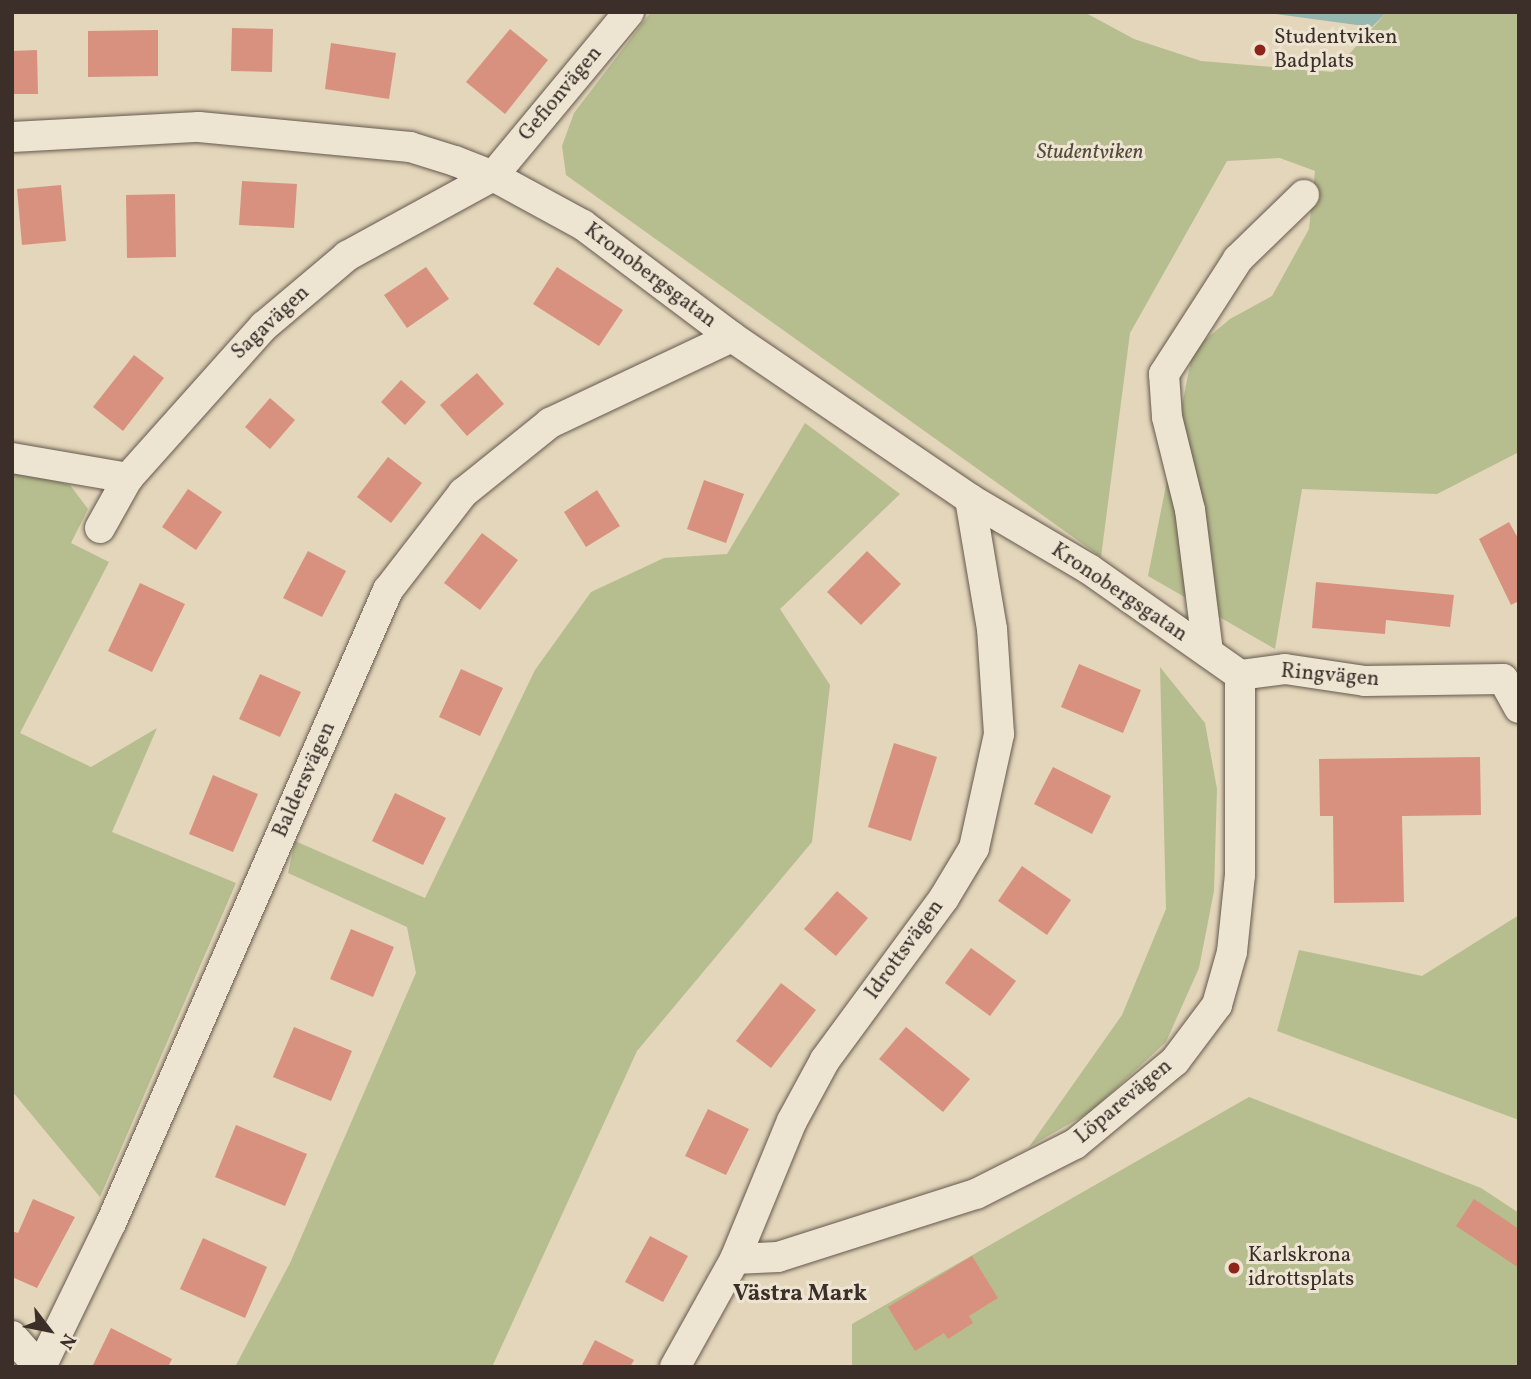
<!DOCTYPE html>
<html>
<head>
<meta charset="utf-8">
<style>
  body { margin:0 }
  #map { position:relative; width:1531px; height:1379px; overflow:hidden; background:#e3d6ba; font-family:Vollkorn,serif }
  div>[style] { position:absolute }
  .green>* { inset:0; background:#b6bd8e }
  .water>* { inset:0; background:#95b9b0 }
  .building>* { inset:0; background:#d9917f }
  .roads { filter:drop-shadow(0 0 2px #66594e) drop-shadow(0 0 2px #66594e) }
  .street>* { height:30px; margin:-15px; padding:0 15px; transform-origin:15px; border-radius:15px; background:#ede4d2 }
  .dots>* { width:19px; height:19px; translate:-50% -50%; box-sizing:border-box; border:4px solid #ede4d2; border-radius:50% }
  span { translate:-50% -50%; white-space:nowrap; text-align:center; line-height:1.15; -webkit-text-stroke:6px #ede4d2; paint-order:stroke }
  .poi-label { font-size:21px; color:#3c2f2a }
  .left { translate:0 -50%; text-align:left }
  .street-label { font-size:21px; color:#3c2f2a }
  .park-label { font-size:21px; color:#544b3e; font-style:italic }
  .neighbourhood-label { font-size:23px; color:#3c2f2a; font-weight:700 }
  .frame { position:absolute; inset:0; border:14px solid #3c2f2a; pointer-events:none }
  .north { position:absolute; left:14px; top:1295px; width:70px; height:70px; -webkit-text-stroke:5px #ede4d2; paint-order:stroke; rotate:122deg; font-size:19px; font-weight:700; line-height:28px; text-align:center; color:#3c2f2a }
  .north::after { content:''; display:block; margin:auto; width:24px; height:32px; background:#3c2f2a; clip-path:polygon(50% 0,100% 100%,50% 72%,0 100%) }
</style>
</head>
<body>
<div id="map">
  <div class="green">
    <div style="clip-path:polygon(651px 12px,1084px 12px,1134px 39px,1201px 61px,1333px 72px,1387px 12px,1519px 12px,1519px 452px,1437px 494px,1302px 489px,1275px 649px,1148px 576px,1193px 350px,1230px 319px,1272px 296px,1309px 229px,1315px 171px,1280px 158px,1227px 161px,1130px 333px,1101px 557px,566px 175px,562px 146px,574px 113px)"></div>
    <div style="clip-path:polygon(805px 423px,900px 494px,780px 609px,830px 685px,812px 842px,637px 1051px,492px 1367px,235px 1367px,290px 1263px,416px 973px,407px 927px,288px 873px,295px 841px,425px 898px,535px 670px,591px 592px,664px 558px,727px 554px)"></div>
    <div style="clip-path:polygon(12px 471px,70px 485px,88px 509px,71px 543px,109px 562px,20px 733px,91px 767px,157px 728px,112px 832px,236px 883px,100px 1197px,12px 1091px)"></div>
    <div style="clip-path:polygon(1160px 667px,1205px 723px,1217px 789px,1214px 891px,1199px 968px,1166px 1042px,1090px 1112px,1029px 1147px,1122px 1015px,1166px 909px)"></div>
    <div style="clip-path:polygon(1519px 915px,1519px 1120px,1277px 1031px,1299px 950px,1422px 976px)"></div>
    <div style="clip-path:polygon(1249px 1097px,1481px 1188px,1519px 1213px,1519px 1367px,852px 1367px,852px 1324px)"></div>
  </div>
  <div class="water">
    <div style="clip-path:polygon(1260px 12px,1387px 12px,1372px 27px)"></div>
  </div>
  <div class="building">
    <div style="clip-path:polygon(232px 28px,273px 29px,272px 72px,231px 71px)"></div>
    <div style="clip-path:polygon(510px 29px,548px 60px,505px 114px,466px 82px)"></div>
    <div style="clip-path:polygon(158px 30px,158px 76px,88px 77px,88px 31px)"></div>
    <div style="clip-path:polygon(331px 43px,396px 53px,389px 99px,325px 89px)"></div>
    <div style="clip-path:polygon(37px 50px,38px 94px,12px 94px,12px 51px)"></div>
    <div style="clip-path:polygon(242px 181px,297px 184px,294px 228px,239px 225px)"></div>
    <div style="clip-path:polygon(61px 185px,66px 241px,22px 245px,17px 189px)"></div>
    <div style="clip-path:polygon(175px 194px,176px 257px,127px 258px,126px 195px)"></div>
    <div style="clip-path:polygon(426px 267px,449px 299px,407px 328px,384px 295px)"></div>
    <div style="clip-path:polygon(557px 267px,623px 310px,599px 346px,533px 304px)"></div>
    <div style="clip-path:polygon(134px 355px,164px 378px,123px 431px,93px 407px)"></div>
    <div style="clip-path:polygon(477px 373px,504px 404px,467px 436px,440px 405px)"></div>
    <div style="clip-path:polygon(401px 380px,426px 402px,405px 425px,381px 402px)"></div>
    <div style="clip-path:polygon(270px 398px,295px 420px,270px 449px,245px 427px)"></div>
    <div style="clip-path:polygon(388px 457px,422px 483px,391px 523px,357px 497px)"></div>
    <div style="clip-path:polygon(704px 480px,744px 494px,726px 543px,687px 529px)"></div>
    <div style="clip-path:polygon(188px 489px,222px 512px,196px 550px,162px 527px)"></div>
    <div style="clip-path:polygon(597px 490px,620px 526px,586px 547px,564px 512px)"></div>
    <div style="clip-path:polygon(1509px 522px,1519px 540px,1519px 601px,1511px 605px,1479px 539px)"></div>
    <div style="clip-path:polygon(482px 533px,518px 560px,480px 610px,444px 583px)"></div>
    <div style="clip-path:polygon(308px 551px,346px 571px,322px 617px,283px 598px)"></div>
    <div style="clip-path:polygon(867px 551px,901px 584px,861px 625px,827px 592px)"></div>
    <div style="clip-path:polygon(1316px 582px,1454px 595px,1450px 627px,1386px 620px,1385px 634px,1312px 628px)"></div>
    <div style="clip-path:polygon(140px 583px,185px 604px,152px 672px,108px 651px)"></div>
    <div style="clip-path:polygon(1079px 664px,1141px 690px,1123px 733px,1061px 707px)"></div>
    <div style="clip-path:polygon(461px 669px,503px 688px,480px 736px,439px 717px)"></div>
    <div style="clip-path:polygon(260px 674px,301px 692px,280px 737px,239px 719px)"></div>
    <div style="clip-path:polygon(894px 743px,937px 757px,911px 841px,868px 827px)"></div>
    <div style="clip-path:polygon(1480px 757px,1481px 815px,1402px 816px,1404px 902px,1334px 903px,1333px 816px,1320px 816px,1319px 759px)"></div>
    <div style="clip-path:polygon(1053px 767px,1111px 796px,1092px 834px,1034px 804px)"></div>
    <div style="clip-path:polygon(213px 775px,258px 794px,233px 852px,189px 834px)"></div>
    <div style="clip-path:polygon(395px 793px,446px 818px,423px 865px,372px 841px)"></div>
    <div style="clip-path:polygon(1022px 866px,1071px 900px,1047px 935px,998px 901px)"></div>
    <div style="clip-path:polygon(837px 891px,868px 918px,836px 956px,804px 929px)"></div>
    <div style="clip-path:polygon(351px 929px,394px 947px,373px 997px,330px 979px)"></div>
    <div style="clip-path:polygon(971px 948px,1016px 981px,990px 1016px,945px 983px)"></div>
    <div style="clip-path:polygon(781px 983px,816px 1010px,771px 1068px,736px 1041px)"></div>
    <div style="clip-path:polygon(294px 1027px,352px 1051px,331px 1101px,273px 1077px)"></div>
    <div style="clip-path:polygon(906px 1027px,970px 1079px,943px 1112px,879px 1059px)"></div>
    <div style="clip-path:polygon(708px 1109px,749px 1129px,726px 1175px,685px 1156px)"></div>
    <div style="clip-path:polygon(236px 1125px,307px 1154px,285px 1206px,215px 1177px)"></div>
    <div style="clip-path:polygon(33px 1199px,75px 1217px,37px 1288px,12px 1277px,12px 1231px,18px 1233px)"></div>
    <div style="clip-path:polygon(1474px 1199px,1519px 1229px,1519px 1268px,1456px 1226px)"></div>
    <div style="clip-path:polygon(650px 1236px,688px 1256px,663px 1302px,625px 1282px)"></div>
    <div style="clip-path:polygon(203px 1238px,267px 1267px,245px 1318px,180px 1289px)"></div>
    <div style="clip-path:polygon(972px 1256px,998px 1298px,969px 1316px,973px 1323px,948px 1339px,944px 1333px,915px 1351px,888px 1307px)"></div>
    <div style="clip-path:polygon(111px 1328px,172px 1359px,168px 1367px,92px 1367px)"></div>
    <div style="clip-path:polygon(595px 1340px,634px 1360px,630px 1367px,581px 1367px)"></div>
  </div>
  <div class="roads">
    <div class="street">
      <div style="left:12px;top:137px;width:187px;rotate:-3.1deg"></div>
      <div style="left:199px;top:127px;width:212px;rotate:5.4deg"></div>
      <div style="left:410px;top:147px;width:47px;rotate:17.3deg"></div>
      <div style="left:455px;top:161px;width:41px;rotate:21.5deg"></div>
      <div style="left:493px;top:176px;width:102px;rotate:28.6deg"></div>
      <div style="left:583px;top:225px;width:186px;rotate:36.9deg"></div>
      <div style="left:732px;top:337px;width:288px;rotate:34.2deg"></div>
      <div style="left:970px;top:499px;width:138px;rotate:30.5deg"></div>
      <div style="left:1089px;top:569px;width:184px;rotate:35.1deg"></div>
      <div style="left:1240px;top:675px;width:45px;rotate:-7.6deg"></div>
      <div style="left:1285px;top:669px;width:81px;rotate:8.5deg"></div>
      <div style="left:1365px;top:681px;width:138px;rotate:-0.8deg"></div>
      <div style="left:1503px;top:679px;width:33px;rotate:61deg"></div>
      <div style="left:12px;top:458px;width:118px;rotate:9.8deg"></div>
      <div style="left:100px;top:528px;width:57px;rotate:-60.8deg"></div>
      <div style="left:128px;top:478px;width:204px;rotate:-48.2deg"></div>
      <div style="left:264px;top:326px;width:109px;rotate:-40.1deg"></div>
      <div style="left:347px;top:256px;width:166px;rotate:-28.7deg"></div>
      <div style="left:493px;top:176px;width:213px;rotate:-50.3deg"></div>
      <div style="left:1208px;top:652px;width:143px;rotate:-97.2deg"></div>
      <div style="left:1190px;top:510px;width:96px;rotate:-103.9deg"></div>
      <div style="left:1167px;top:417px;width:43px;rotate:-94deg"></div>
      <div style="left:1164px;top:374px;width:137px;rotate:-57.2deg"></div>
      <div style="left:1238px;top:259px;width:92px;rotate:-44.1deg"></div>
      <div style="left:735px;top:1259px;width:43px;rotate:-2.7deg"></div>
      <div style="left:778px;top:1257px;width:208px;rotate:-17.7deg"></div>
      <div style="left:976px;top:1194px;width:111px;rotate:-26.8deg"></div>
      <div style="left:1075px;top:1144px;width:130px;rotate:-39.7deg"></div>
      <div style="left:1175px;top:1061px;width:70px;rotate:-53.1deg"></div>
      <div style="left:1217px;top:1005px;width:55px;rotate:-74.2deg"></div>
      <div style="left:1232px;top:952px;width:77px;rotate:-84.1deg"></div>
      <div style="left:1240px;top:875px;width:200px;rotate:-90deg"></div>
      <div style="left:12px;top:1336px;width:41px;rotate:48.9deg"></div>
      <div style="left:41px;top:1367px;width:160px;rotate:-64.1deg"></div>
      <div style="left:111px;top:1223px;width:691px;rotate:-66.37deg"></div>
      <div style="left:388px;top:590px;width:123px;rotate:-52.3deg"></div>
      <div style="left:463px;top:493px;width:112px;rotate:-38.8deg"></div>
      <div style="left:550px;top:423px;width:201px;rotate:-25.3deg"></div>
      <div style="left:675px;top:1367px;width:124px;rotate:-60.9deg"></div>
      <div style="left:735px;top:1259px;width:149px;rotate:-67.6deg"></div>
      <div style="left:792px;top:1121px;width:69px;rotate:-61.6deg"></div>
      <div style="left:825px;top:1060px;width:201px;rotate:-53.7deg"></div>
      <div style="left:944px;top:898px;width:58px;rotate:-59deg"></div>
      <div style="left:974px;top:848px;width:117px;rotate:-77.6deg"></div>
      <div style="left:999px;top:734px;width:105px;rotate:-93.8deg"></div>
      <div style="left:992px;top:629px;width:132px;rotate:-99.6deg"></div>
    </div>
  </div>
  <div class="dots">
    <div style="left:1260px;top:50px;background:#8f2418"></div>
    <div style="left:1234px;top:1268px;background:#8f2418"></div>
  </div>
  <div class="poi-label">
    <span class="left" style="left:1274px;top:50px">Studentviken<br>Badplats</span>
    <span class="left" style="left:1248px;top:1268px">Karlskrona<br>idrottsplats</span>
  </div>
  <div class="street-label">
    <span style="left:561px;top:94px;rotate:-50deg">Gefionvägen</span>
    <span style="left:650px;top:276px;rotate:37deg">Kronobergsgatan</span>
    <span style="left:271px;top:323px;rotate:-43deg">Sagavägen</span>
    <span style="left:1119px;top:593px;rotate:34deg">Kronobergsgatan</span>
    <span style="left:1330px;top:676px;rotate:5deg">Ringvägen</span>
    <span style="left:305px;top:780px;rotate:-66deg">Baldersvägen</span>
    <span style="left:905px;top:950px;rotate:-54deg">Idrottsvägen</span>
    <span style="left:1124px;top:1102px;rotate:-40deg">Löparevägen</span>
  </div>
  <div class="park-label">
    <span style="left:1090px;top:153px">Studentviken</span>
  </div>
  <div class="neighbourhood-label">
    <span style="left:800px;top:1294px">Västra Mark</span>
  </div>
  <div class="frame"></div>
  <div class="north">N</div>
</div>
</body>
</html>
